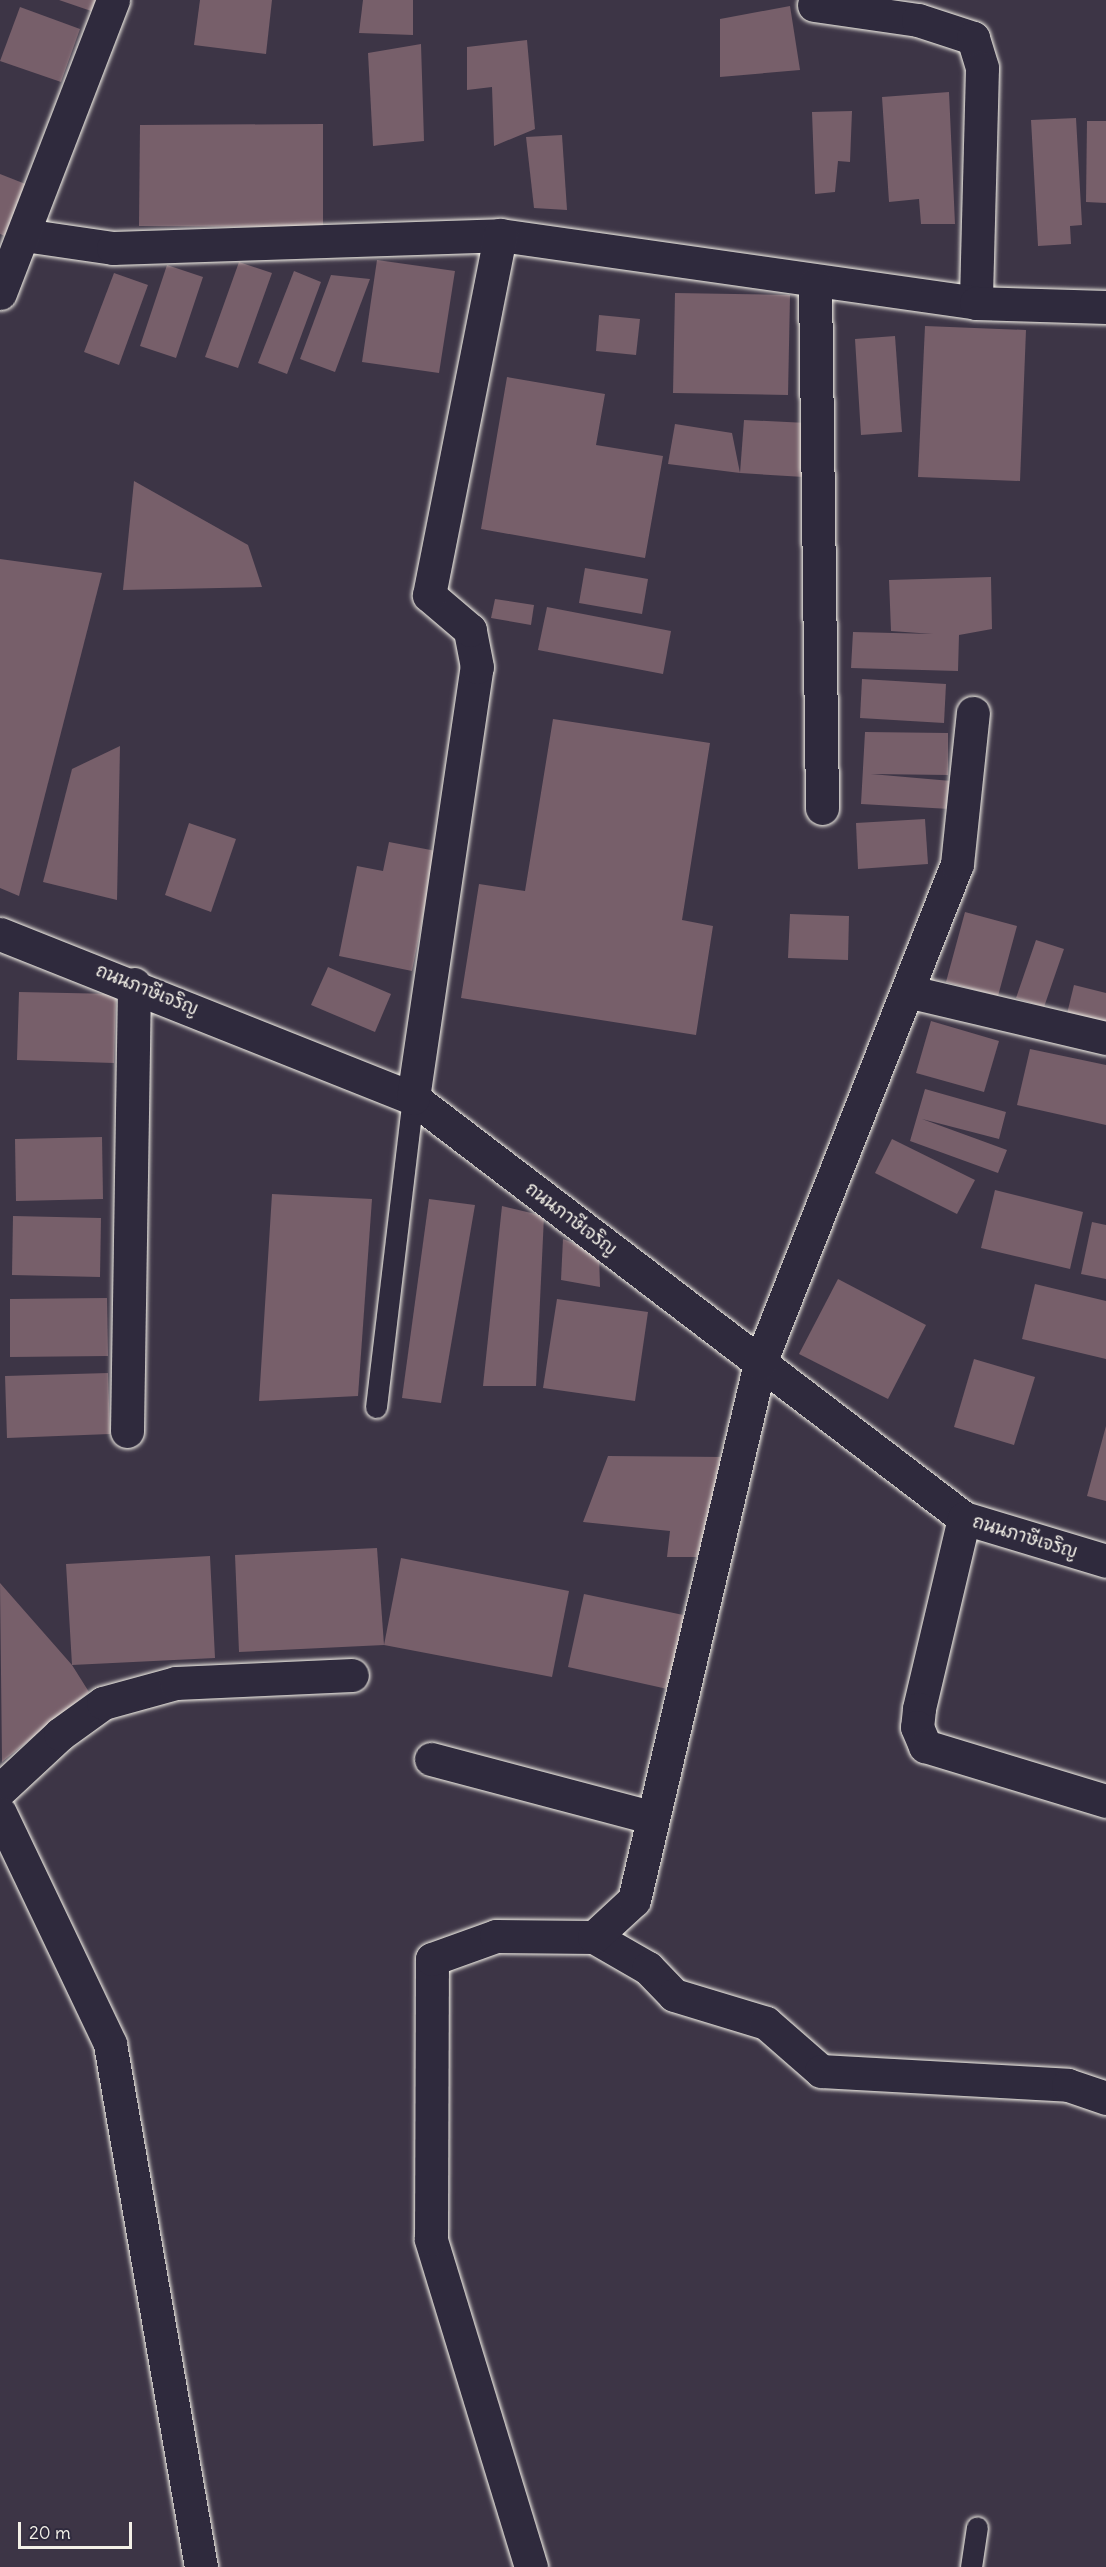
<!DOCTYPE html>
<html>
<head>
<meta charset="utf-8">
<style>
  body { margin:0 }
  #map { position:relative; width:1106px; height:2567px; overflow:hidden; background:#3d3546; font-family:Delius,"Playpen Sans Thai",sans-serif }
  div>[style] { position:absolute }
  .building>* { inset:0; background:#775f6a }
  .roads { filter:drop-shadow(0 0 2px #f4f1e8) drop-shadow(0 0 2px #f4f1e8) }
  .service>* { height:21px; margin:-10.5px; padding:0 10.5px; transform-origin:10.5px; border-radius:10.5px; background:#2f2a3d }
  .minor>* { height:33px; margin:-16.5px; padding:0 16.5px; transform-origin:16.5px; border-radius:16.5px; background:#2f2a3d }
  span { translate:-50% -50%; white-space:nowrap; text-align:center; line-height:1.15; -webkit-text-stroke:5px #2f2a3d; paint-order:stroke }
  .street-label { font-size:18px; color:#f4f1e8 }
  .scale { position:absolute; left:18px; top:2522px; width:114px; height:27px; box-sizing:border-box; border:3px solid #f4f1e8; border-top:0; padding-left:8px; font-size:18px; line-height:21px; white-space:nowrap; color:#f4f1e8; -webkit-text-stroke:4px #2f2a3d; paint-order:stroke }
</style>
</head>
<body>
<div id="map">
  <div class="building">
    <div style="clip-path:polygon(59px 0,101px 0,97px 13px)"></div>
    <div style="clip-path:polygon(200px 0,272px 0,266px 54px,194px 45px)"></div>
    <div style="clip-path:polygon(363px 0,413px 0,413px 35px,359px 33px)"></div>
    <div style="clip-path:polygon(790px 6px,800px 70px,720px 77px,720px 19px)"></div>
    <div style="clip-path:polygon(20px 7px,80px 29px,61px 82px,0 61px)"></div>
    <div style="clip-path:polygon(527px 40px,535px 129px,494px 146px,492px 87px,467px 90px,467px 47px)"></div>
    <div style="clip-path:polygon(421px 44px,424px 141px,373px 146px,368px 53px)"></div>
    <div style="clip-path:polygon(949px 92px,955px 224px,921px 224px,919px 199px,889px 202px,882px 97px)"></div>
    <div style="clip-path:polygon(852px 111px,850px 162px,838px 161px,835px 192px,815px 194px,812px 112px)"></div>
    <div style="clip-path:polygon(1076px 118px,1082px 225px,1070px 226px,1071px 244px,1038px 246px,1031px 120px)"></div>
    <div style="clip-path:polygon(1087px 121px,1106px 121px,1106px 203px,1086px 202px)"></div>
    <div style="clip-path:polygon(323px 124px,323px 227px,139px 226px,140px 125px)"></div>
    <div style="clip-path:polygon(562px 135px,567px 210px,534px 208px,526px 137px)"></div>
    <div style="clip-path:polygon(0 174px,28px 185px,8px 237px,0 234px)"></div>
    <div style="clip-path:polygon(377px 260px,455px 271px,439px 373px,362px 362px)"></div>
    <div style="clip-path:polygon(239px 262px,272px 273px,238px 368px,205px 357px)"></div>
    <div style="clip-path:polygon(167px 265px,203px 277px,176px 358px,140px 346px)"></div>
    <div style="clip-path:polygon(294px 271px,321px 282px,287px 374px,258px 363px)"></div>
    <div style="clip-path:polygon(114px 273px,148px 285px,119px 365px,84px 352px)"></div>
    <div style="clip-path:polygon(331px 275px,370px 279px,335px 372px,300px 359px)"></div>
    <div style="clip-path:polygon(675px 293px,790px 295px,788px 395px,673px 393px)"></div>
    <div style="clip-path:polygon(599px 315px,640px 319px,636px 355px,596px 351px)"></div>
    <div style="clip-path:polygon(925px 326px,1026px 330px,1020px 481px,918px 477px)"></div>
    <div style="clip-path:polygon(895px 336px,902px 432px,861px 435px,855px 339px)"></div>
    <div style="clip-path:polygon(507px 377px,605px 394px,596px 445px,663px 456px,645px 558px,481px 529px)"></div>
    <div style="clip-path:polygon(744px 420px,807px 423px,804px 477px,740px 473px)"></div>
    <div style="clip-path:polygon(675px 424px,732px 433px,740px 473px,668px 464px)"></div>
    <div style="clip-path:polygon(134px 481px,248px 545px,262px 587px,123px 590px)"></div>
    <div style="clip-path:polygon(0 559px,102px 573px,19px 896px,0 888px)"></div>
    <div style="clip-path:polygon(585px 568px,648px 579px,642px 614px,579px 603px)"></div>
    <div style="clip-path:polygon(991px 577px,992px 629px,959px 635px,958px 671px,851px 668px,853px 632px,933px 634px,891px 631px,889px 580px)"></div>
    <div style="clip-path:polygon(495px 599px,534px 605px,531px 625px,491px 618px)"></div>
    <div style="clip-path:polygon(547px 607px,671px 631px,663px 674px,538px 650px)"></div>
    <div style="clip-path:polygon(862px 679px,946px 684px,944px 723px,860px 718px)"></div>
    <div style="clip-path:polygon(553px 719px,710px 743px,682px 920px,713px 926px,696px 1035px,461px 998px,479px 884px,525px 891px)"></div>
    <div style="clip-path:polygon(865px 732px,948px 733px,948px 775px,871px 774px,951px 781px,950px 809px,861px 804px)"></div>
    <div style="clip-path:polygon(120px 746px,117px 900px,43px 882px,72px 769px)"></div>
    <div style="clip-path:polygon(925px 819px,928px 864px,858px 869px,856px 823px)"></div>
    <div style="clip-path:polygon(189px 823px,236px 839px,211px 912px,165px 895px)"></div>
    <div style="clip-path:polygon(389px 842px,436px 851px,412px 971px,339px 956px,357px 866px,383px 871px)"></div>
    <div style="clip-path:polygon(965px 912px,1017px 926px,998px 996px,946px 982px)"></div>
    <div style="clip-path:polygon(790px 914px,849px 916px,848px 960px,788px 958px)"></div>
    <div style="clip-path:polygon(1036px 940px,1064px 949px,1044px 1007px,1016px 998px)"></div>
    <div style="clip-path:polygon(328px 967px,391px 994px,375px 1032px,311px 1005px)"></div>
    <div style="clip-path:polygon(1074px 985px,1106px 993px,1106px 1033px,1065px 1022px)"></div>
    <div style="clip-path:polygon(19px 992px,116px 994px,114px 1063px,17px 1060px)"></div>
    <div style="clip-path:polygon(931px 1021px,999px 1041px,984px 1092px,916px 1073px)"></div>
    <div style="clip-path:polygon(1030px 1049px,1106px 1065px,1106px 1125px,1017px 1105px)"></div>
    <div style="clip-path:polygon(925px 1089px,1006px 1112px,999px 1139px,922px 1119px,1007px 1150px,998px 1173px,910px 1141px)"></div>
    <div style="clip-path:polygon(102px 1137px,103px 1199px,16px 1201px,15px 1139px)"></div>
    <div style="clip-path:polygon(892px 1139px,975px 1180px,957px 1214px,875px 1173px)"></div>
    <div style="clip-path:polygon(995px 1190px,1083px 1212px,1070px 1269px,981px 1248px)"></div>
    <div style="clip-path:polygon(272px 1194px,372px 1199px,358px 1396px,259px 1401px)"></div>
    <div style="clip-path:polygon(429px 1199px,475px 1205px,441px 1403px,402px 1398px)"></div>
    <div style="clip-path:polygon(502px 1206px,544px 1216px,536px 1386px,483px 1386px)"></div>
    <div style="clip-path:polygon(13px 1216px,101px 1218px,100px 1277px,12px 1275px)"></div>
    <div style="clip-path:polygon(1092px 1222px,1106px 1225px,1106px 1279px,1081px 1274px)"></div>
    <div style="clip-path:polygon(563px 1239px,599px 1253px,600px 1287px,561px 1280px)"></div>
    <div style="clip-path:polygon(838px 1279px,926px 1325px,888px 1399px,799px 1354px)"></div>
    <div style="clip-path:polygon(1035px 1284px,1106px 1301px,1106px 1359px,1022px 1339px)"></div>
    <div style="clip-path:polygon(107px 1298px,108px 1356px,10px 1357px,10px 1299px)"></div>
    <div style="clip-path:polygon(557px 1299px,648px 1312px,635px 1401px,543px 1388px)"></div>
    <div style="clip-path:polygon(974px 1359px,1035px 1377px,1014px 1445px,954px 1427px)"></div>
    <div style="clip-path:polygon(108px 1373px,110px 1434px,7px 1438px,5px 1376px)"></div>
    <div style="clip-path:polygon(1106px 1426px,1106px 1501px,1087px 1496px)"></div>
    <div style="clip-path:polygon(608px 1456px,725px 1457px,701px 1557px,667px 1557px,670px 1531px,583px 1522px)"></div>
    <div style="clip-path:polygon(377px 1548px,384px 1645px,239px 1652px,235px 1555px)"></div>
    <div style="clip-path:polygon(210px 1556px,215px 1658px,72px 1665px,89px 1692px,2px 1762px,0 1583px,72px 1665px,66px 1564px)"></div>
    <div style="clip-path:polygon(401px 1558px,569px 1591px,552px 1677px,384px 1645px)"></div>
    <div style="clip-path:polygon(584px 1594px,688px 1616px,672px 1690px,568px 1667px)"></div>
  </div>
  <div class="roads">
    <div class="service">
      <div style="left:376px;top:1407px;width:311px;rotate:-83.2deg"></div>
      <div style="left:971px;top:2567px;width:40px;rotate:-81.5deg"></div>
    </div>
    <div class="minor">
      <div style="left:814px;top:5px;width:105px;rotate:8.2deg"></div>
      <div style="left:918px;top:20px;width:58px;rotate:18.1deg"></div>
      <div style="left:973px;top:38px;width:31px;rotate:73deg"></div>
      <div style="left:982px;top:68px;width:235px;rotate:91.5deg"></div>
      <div style="left:24px;top:235px;width:90px;rotate:8.3deg"></div>
      <div style="left:113px;top:248px;width:387px;rotate:-1.9deg"></div>
      <div style="left:500px;top:235px;width:481px;rotate:8.1deg"></div>
      <div style="left:976px;top:303px;width:130px;rotate:1.8deg"></div>
      <div style="left:815px;top:284px;width:524px;rotate:89.23deg"></div>
      <div style="left:0;top:293px;width:314px;rotate:-68.9deg"></div>
      <div style="left:0;top:934px;width:444px;rotate:21.7deg"></div>
      <div style="left:413px;top:1098px;width:693px;rotate:37.32deg"></div>
      <div style="left:964px;top:1518px;width:148px;rotate:16.8deg"></div>
      <div style="left:911px;top:992px;width:200px;rotate:13.3deg"></div>
      <div style="left:413px;top:1098px;width:436px;rotate:-81.6deg"></div>
      <div style="left:477px;top:667px;width:38px;rotate:-101deg"></div>
      <div style="left:470px;top:630px;width:54px;rotate:-139.5deg"></div>
      <div style="left:429px;top:595px;width:367px;rotate:-78.8deg"></div>
      <div style="left:127px;top:1431px;width:447px;rotate:-89.1deg"></div>
      <div style="left:964px;top:1518px;width:196px;rotate:103.3deg"></div>
      <div style="left:919px;top:1709px;width:18px;rotate:96deg"></div>
      <div style="left:917px;top:1727px;width:21px;rotate:67deg"></div>
      <div style="left:925px;top:1746px;width:189px;rotate:16.9deg"></div>
      <div style="left:431px;top:1759px;width:227px;rotate:14.8deg"></div>
      <div style="left:0;top:1790px;width:82px;rotate:-43deg"></div>
      <div style="left:60px;top:1734px;width:53px;rotate:-35.8deg"></div>
      <div style="left:103px;top:1703px;width:76px;rotate:-15.3deg"></div>
      <div style="left:176px;top:1683px;width:176px;rotate:-2.6deg"></div>
      <div style="left:0;top:1813px;width:256px;rotate:64.5deg"></div>
      <div style="left:110px;top:2044px;width:531px;rotate:80.13deg"></div>
      <div style="left:594px;top:1937px;width:62px;rotate:29.9deg"></div>
      <div style="left:648px;top:1968px;width:37px;rotate:46deg"></div>
      <div style="left:674px;top:1995px;width:96px;rotate:16.9deg"></div>
      <div style="left:766px;top:2023px;width:73px;rotate:41.1deg"></div>
      <div style="left:821px;top:2071px;width:247px;rotate:3.2deg"></div>
      <div style="left:1068px;top:2085px;width:40px;rotate:18.9deg"></div>
      <div style="left:531px;top:2567px;width:343px;rotate:-107deg"></div>
      <div style="left:431px;top:2239px;width:280px;rotate:-89.8deg"></div>
      <div style="left:432px;top:1959px;width:68px;rotate:-19.8deg"></div>
      <div style="left:496px;top:1936px;width:98px;rotate:0.6deg"></div>
      <div style="left:594px;top:1937px;width:54px;rotate:-42.8deg"></div>
      <div style="left:634px;top:1900px;width:552px;rotate:-76.8deg"></div>
      <div style="left:760px;top:1363px;width:536px;rotate:-68.46deg"></div>
      <div style="left:957px;top:864px;width:152px;rotate:-84deg"></div>
    </div>
  </div>
  <div class="street-label">
    <span style="left:147px;top:990px;rotate:22deg">ถนนภาษีเจริญ</span>
    <span style="left:571px;top:1219px;rotate:37deg">ถนนภาษีเจริญ</span>
    <span style="left:1025px;top:1537px;rotate:17deg">ถนนภาษีเจริญ</span>
  </div>
  <div class="scale">20 m</div>
</div>
</body>
</html>
